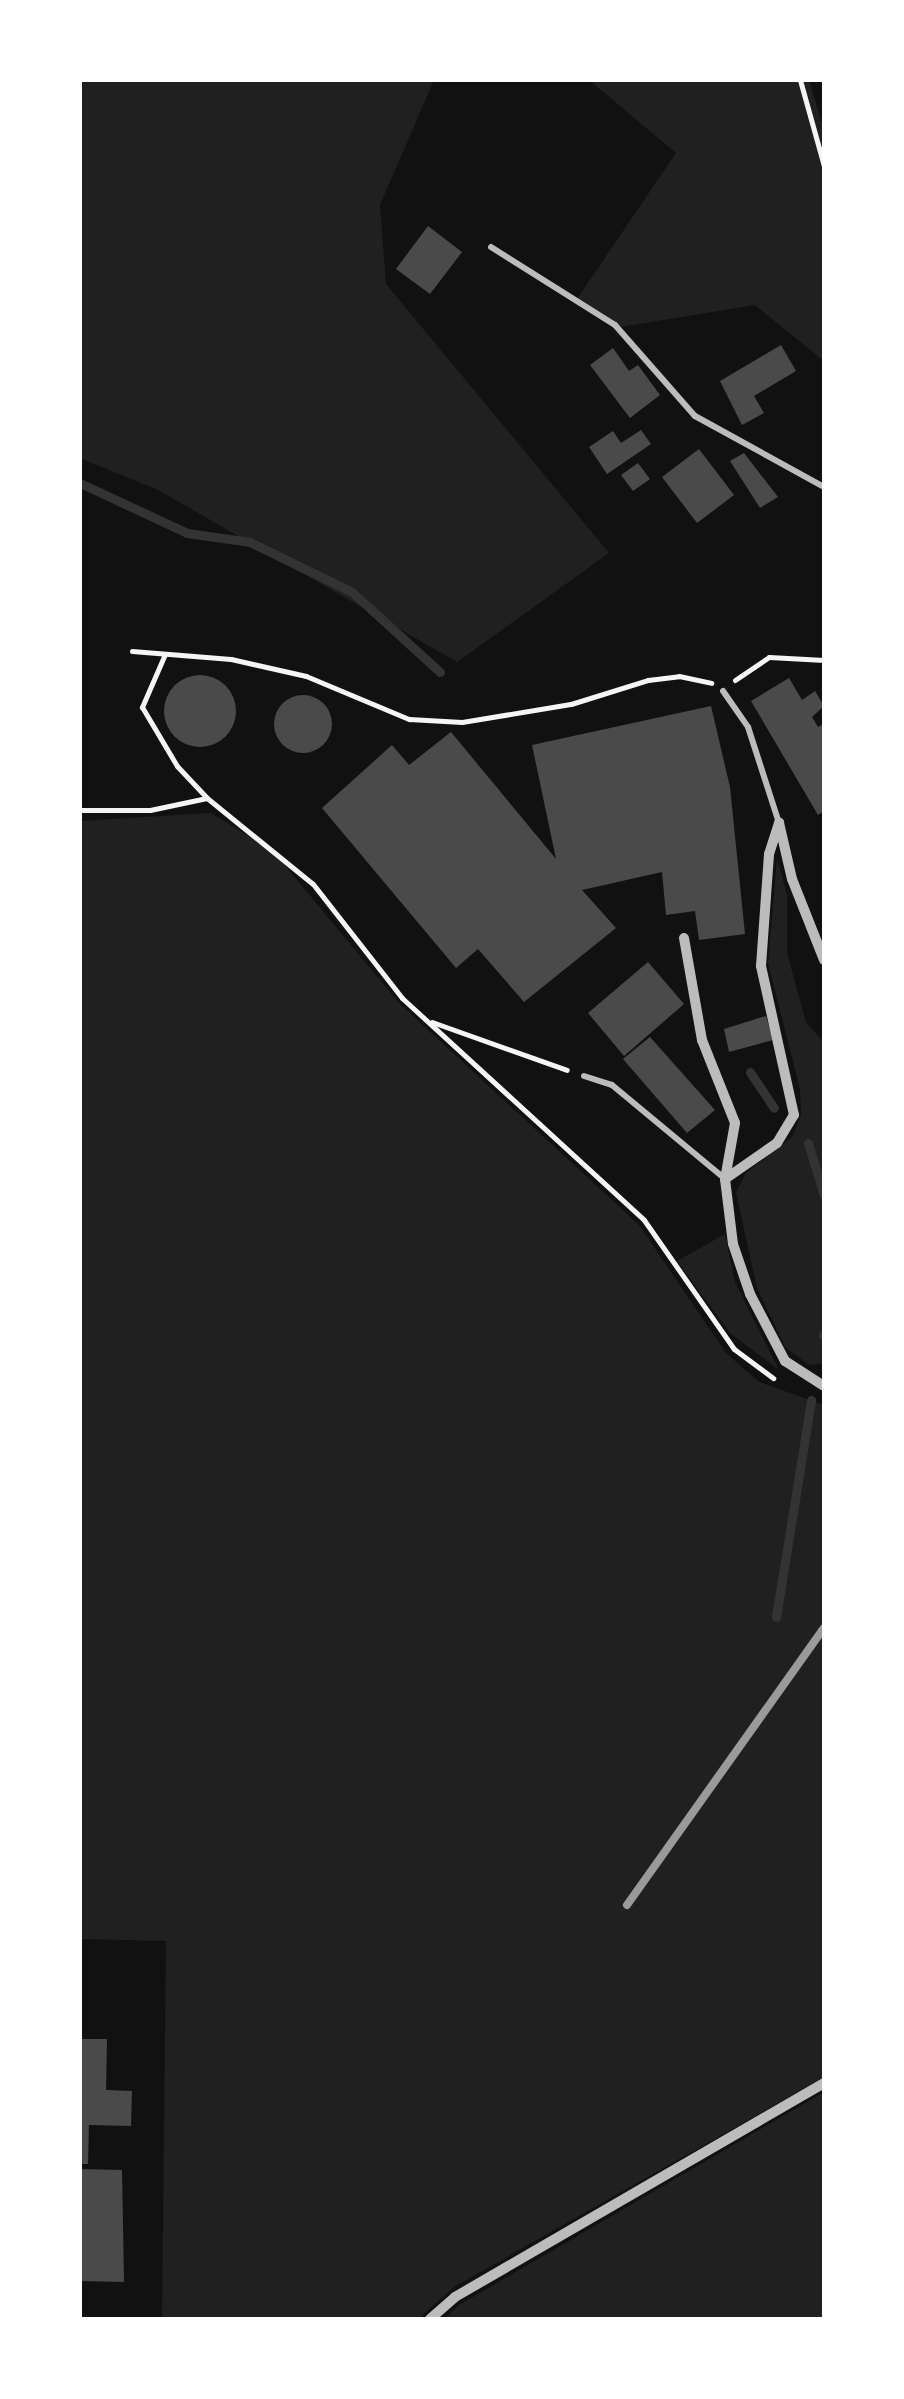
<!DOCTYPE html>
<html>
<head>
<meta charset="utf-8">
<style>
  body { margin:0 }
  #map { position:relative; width:904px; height:2399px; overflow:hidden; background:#111; font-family:Manrope,sans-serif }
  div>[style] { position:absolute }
  .green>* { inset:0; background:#202020 }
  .stream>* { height:9px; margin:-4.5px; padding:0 4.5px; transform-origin:4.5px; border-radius:4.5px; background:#333 }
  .building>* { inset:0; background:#4a4a4a }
  .round { border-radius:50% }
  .path>* { height:5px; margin:-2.5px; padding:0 2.5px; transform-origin:2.5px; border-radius:2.5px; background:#f5f5f5 }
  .service>* { height:6px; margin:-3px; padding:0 3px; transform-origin:3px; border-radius:3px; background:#bcbcbc }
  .minor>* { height:10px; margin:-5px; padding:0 5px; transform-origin:5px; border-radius:5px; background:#bcbcbc }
  .rail>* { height:8px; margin:-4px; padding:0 4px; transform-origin:4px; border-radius:4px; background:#9a9a9a }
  span { translate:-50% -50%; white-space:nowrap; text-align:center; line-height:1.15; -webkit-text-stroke:10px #fff; paint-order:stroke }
  .frame { position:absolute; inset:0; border:82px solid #fff; pointer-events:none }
</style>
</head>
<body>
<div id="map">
  <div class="green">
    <div style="clip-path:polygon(80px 80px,434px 80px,380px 205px,386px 284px,609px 553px,457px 662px,158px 490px,80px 458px)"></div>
    <div style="clip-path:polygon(589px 80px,809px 80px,824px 130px,824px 361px,755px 305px,620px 327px,577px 299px,676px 153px)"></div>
    <div style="clip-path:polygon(211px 813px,274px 852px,399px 1003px,639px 1225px,726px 1353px,759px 1382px,824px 1405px,824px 2077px,454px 2287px,418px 2319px,162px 2319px,166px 1941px,80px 1939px,80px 821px)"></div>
    <div style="clip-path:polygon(777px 858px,787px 895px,787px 953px,806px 1022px,824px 1043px,824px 1363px,809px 1365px,785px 1347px,757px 1288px,736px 1193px,745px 1174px,792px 1137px,801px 1115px,800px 1089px,768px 963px)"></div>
    <div style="clip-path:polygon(725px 1234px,735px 1282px,779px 1370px,730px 1333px,677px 1261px)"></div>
    <div style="clip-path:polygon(824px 2092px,824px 2319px,444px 2319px,459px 2305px)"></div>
  </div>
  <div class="stream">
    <div style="left:80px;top:483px;width:118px;rotate:25deg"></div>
    <div style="left:187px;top:533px;width:64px;rotate:8.1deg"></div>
    <div style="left:250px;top:542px;width:114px;rotate:26.1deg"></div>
    <div style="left:352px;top:592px;width:119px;rotate:42.3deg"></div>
    <div style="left:750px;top:1072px;width:43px;rotate:56.3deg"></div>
    <div style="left:808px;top:1143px;width:54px;rotate:72.9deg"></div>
    <div style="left:823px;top:1335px;width:2px;rotate:-63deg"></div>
    <div style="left:776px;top:1617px;width:220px;rotate:-80.8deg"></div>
  </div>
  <div class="building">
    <div style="clip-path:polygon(428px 226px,462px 252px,430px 294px,396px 269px)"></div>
    <div style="clip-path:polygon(781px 345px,796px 371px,754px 396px,764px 413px,742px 425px,720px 381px)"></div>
    <div style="clip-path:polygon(613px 348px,629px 371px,638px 365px,660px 395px,630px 418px,590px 365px)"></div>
    <div style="clip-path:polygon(641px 430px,651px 444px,607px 474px,589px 447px,613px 431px,621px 443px)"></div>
    <div style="clip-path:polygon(699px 449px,734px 495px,697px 523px,662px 477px)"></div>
    <div style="clip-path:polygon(744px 453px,778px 497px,760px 508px,730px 461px)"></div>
    <div style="clip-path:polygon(638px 463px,650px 479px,633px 491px,621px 475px)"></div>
    <div class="round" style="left:164px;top:675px;width:72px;height:72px"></div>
    <div style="clip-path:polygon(789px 678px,802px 700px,815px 691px,824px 706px,812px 717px,818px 727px,824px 724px,824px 811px,818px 815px,751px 701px)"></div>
    <div class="round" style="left:274px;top:695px;width:58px;height:58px"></div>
    <div style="clip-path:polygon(711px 706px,730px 787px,745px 934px,699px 940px,695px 911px,666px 915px,662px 872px,582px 890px,616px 928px,524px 1002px,478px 949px,456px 968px,322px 808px,392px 745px,409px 765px,451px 732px,556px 859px,532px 745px)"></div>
    <div style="clip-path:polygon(648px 962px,684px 1004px,624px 1056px,588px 1013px)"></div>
    <div style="clip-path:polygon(766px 1016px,773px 1040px,729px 1052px,724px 1029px)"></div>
    <div style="clip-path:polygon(650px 1037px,715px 1110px,687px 1133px,623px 1059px)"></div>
    <div style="clip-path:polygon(80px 2039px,107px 2039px,106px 2090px,132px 2091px,131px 2126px,89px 2125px,88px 2164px,80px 2164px)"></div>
    <div style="clip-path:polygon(80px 2169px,122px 2170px,124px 2282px,80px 2281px)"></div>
  </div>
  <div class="path">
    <div style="left:800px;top:80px;width:89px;rotate:74.4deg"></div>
    <div style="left:132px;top:651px;width:99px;rotate:4.6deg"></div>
    <div style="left:231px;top:659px;width:77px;rotate:12.8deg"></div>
    <div style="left:306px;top:676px;width:112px;rotate:22.7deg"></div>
    <div style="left:409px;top:719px;width:53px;rotate:3.2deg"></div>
    <div style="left:462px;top:722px;width:110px;rotate:-9.4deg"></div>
    <div style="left:571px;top:704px;width:81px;rotate:-17.3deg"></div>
    <div style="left:648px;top:680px;width:31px;rotate:-7deg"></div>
    <div style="left:679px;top:676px;width:33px;rotate:12deg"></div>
    <div style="left:165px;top:654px;width:58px;rotate:113.5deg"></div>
    <div style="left:142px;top:707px;width:69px;rotate:59.3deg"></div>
    <div style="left:177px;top:766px;width:44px;rotate:46.8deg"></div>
    <div style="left:207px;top:798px;width:136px;rotate:39.1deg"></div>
    <div style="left:313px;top:884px;width:145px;rotate:52deg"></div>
    <div style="left:402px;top:998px;width:328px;rotate:42.5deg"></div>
    <div style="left:644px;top:1220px;width:157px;rotate:55.1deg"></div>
    <div style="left:734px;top:1349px;width:49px;rotate:36.6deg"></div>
    <div style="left:735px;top:680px;width:41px;rotate:-34.1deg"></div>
    <div style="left:769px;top:657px;width:55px;rotate:3.1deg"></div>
    <div style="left:80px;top:810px;width:70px"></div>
    <div style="left:150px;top:810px;width:58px;rotate:-11.9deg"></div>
    <div style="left:432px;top:1022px;width:143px;rotate:19.6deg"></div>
  </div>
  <div class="service">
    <div style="left:491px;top:247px;width:146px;rotate:32.2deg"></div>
    <div style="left:615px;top:325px;width:121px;rotate:48.7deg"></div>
    <div style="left:695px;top:416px;width:147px;rotate:28.8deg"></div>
    <div style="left:723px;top:691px;width:44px;rotate:55.2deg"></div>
    <div style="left:748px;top:727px;width:101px;rotate:72.1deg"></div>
    <div style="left:584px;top:1076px;width:29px;rotate:18deg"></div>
    <div style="left:612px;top:1085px;width:146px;rotate:39.7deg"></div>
  </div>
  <div class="minor">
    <div style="left:684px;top:938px;width:104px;rotate:80deg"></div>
    <div style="left:702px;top:1040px;width:89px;rotate:68.3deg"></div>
    <div style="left:735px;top:1123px;width:57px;rotate:100.1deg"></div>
    <div style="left:725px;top:1179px;width:65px;rotate:83deg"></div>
    <div style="left:733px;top:1244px;width:53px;rotate:71.2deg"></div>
    <div style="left:750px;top:1294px;width:76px;rotate:62.4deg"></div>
    <div style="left:785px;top:1361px;width:46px;rotate:32.7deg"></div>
    <div style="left:725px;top:1179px;width:63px;rotate:-34.7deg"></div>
    <div style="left:777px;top:1143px;width:33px;rotate:-59deg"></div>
    <div style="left:794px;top:1115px;width:153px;rotate:-102.5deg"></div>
    <div style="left:761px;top:966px;width:112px;rotate:-85.9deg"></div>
    <div style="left:769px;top:854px;width:33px;rotate:-72deg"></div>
    <div style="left:779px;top:823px;width:57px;rotate:76.9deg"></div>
    <div style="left:792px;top:879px;width:87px;rotate:68.4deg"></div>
    <div style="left:430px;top:2319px;width:33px;rotate:-41deg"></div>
    <div style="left:455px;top:2297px;width:427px;rotate:-30.1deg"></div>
  </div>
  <div class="rail">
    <div style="left:627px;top:1905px;width:340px;rotate:-54.6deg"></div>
  </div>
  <div class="frame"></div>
</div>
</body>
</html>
